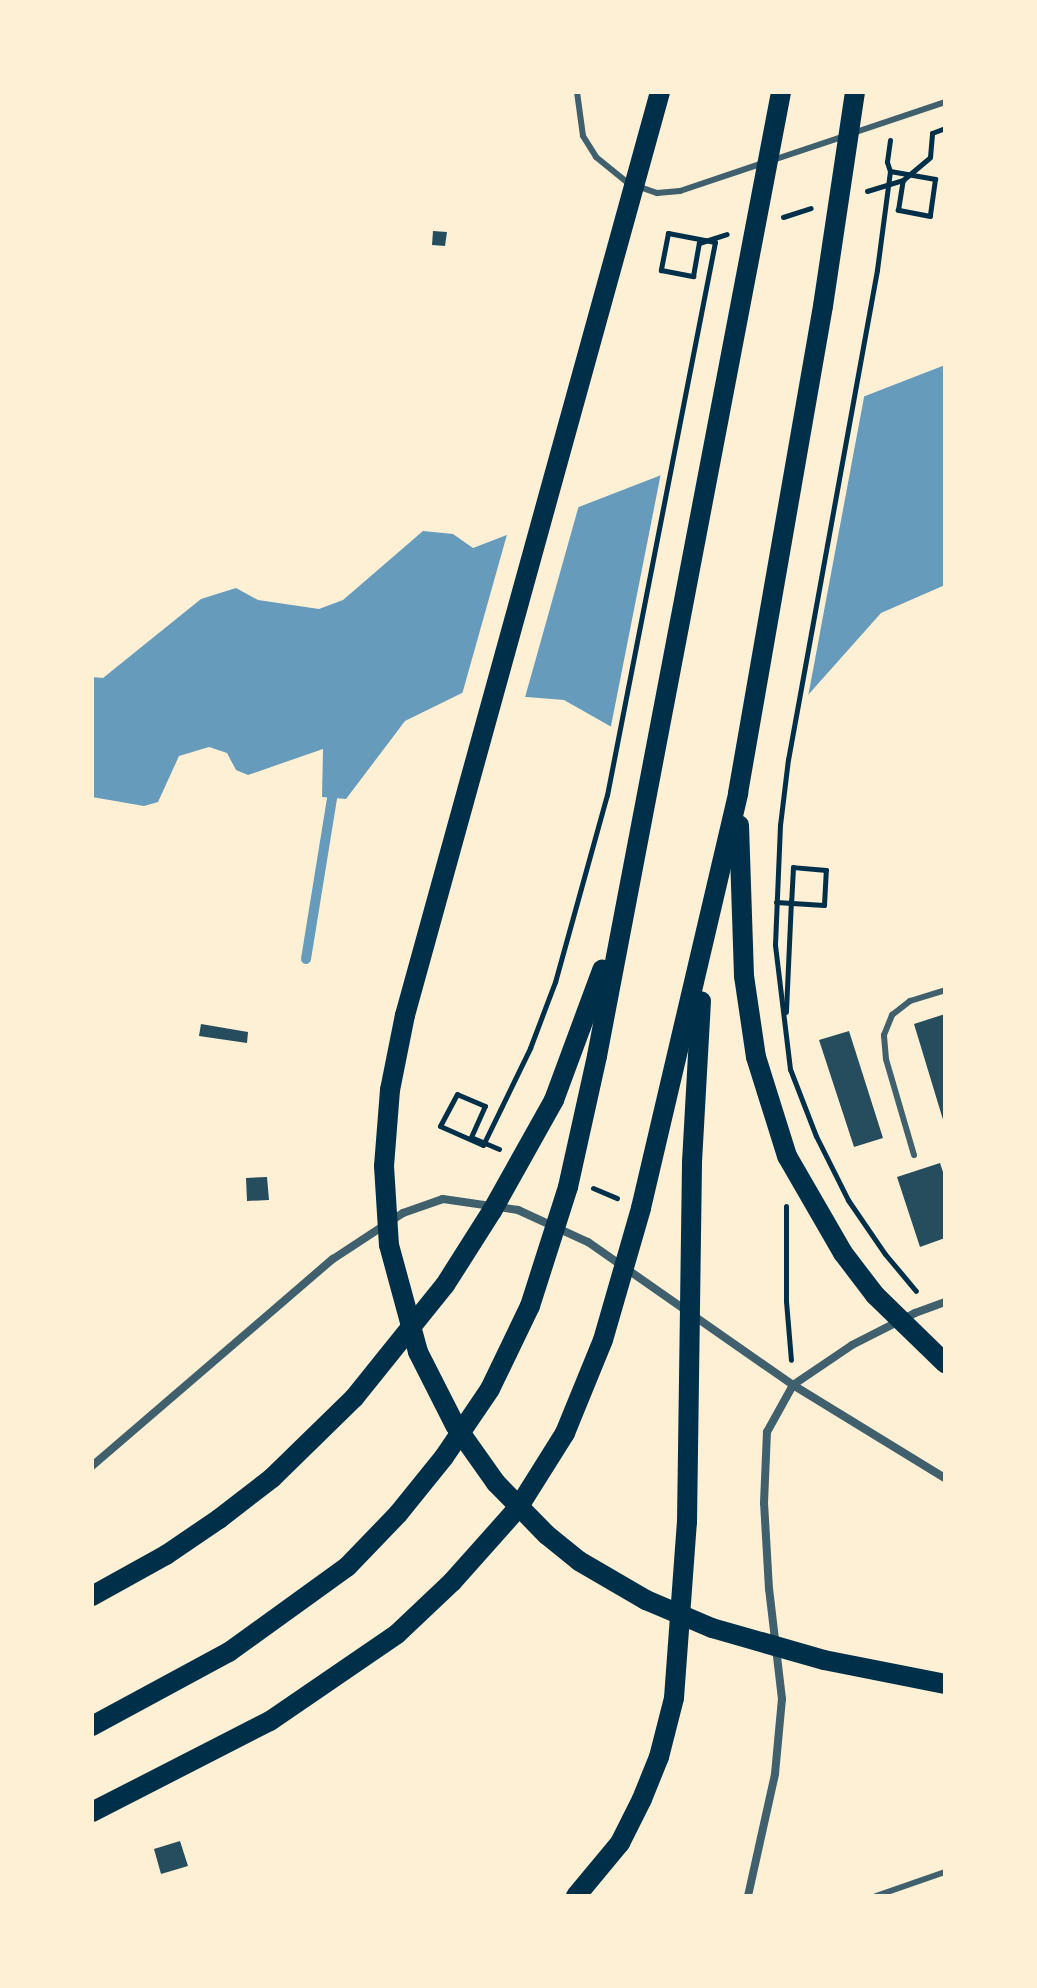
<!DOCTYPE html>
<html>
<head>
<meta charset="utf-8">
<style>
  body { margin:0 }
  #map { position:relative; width:1037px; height:1988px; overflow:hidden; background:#fdf0d5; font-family:"DM Sans",sans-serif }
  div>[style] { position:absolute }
  .water>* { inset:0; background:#669bbc }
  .pier>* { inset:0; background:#fdf0d5 }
  .stream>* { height:10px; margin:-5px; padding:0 5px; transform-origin:5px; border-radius:5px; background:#669bbc }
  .building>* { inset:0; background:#264d5e }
  .path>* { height:5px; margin:-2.5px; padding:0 2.5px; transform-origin:2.5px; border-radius:2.5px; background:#003049 }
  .service>* { height:6px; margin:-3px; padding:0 3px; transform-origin:3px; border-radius:3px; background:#3f606c }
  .minor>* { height:8px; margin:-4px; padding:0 4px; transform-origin:4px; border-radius:4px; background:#3f606c }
  .primary>* { height:20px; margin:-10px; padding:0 10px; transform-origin:10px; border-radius:10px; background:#003049 }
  span { translate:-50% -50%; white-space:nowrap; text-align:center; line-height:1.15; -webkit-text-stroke:6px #fdf0d5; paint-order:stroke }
  .frame { position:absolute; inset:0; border:94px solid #fdf0d5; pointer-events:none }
</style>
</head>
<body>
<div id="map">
  <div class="water">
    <div style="clip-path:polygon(945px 365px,945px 585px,881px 613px,792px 713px,624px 734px,564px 700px,464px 692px,405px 721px,346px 799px,322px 797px,323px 749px,248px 775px,236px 770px,227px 753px,209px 747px,179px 756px,158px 802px,144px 806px,92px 797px,92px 677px,103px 678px,201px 599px,236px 588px,258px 600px,319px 609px,343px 600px,423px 531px,453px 534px,473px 548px)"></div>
  </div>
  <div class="pier">
    <div style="clip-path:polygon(865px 392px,807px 702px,793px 716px,686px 755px,610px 731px,661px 473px)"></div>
    <div style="clip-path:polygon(579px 505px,524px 701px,461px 698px,508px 531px)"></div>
  </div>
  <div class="stream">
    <div style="left:306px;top:959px;width:174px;rotate:-80.8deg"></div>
  </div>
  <div class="building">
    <div style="clip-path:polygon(433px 231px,447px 232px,445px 246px,432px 245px)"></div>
    <div style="clip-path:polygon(945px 1014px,945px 1123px,944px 1123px,914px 1024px)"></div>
    <div style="clip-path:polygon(201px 1024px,248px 1032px,247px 1043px,199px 1036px)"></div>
    <div style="clip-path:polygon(849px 1031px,883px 1138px,854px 1147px,819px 1040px)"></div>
    <div style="clip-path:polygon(940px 1163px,945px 1178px,945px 1238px,920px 1247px,897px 1177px)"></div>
    <div style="clip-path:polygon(267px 1177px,269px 1200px,247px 1201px,246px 1178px)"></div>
    <div style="clip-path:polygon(180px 1841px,188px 1866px,161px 1874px,154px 1849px)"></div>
  </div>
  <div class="path">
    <div style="left:890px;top:140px;width:22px;rotate:98deg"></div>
    <div style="left:887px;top:162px;width:9px;rotate:72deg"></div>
    <div style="left:890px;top:171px;width:100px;rotate:97.5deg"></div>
    <div style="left:877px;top:270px;width:497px;rotate:100.3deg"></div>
    <div style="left:788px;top:759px;width:66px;rotate:96.9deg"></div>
    <div style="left:780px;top:825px;width:120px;rotate:92.4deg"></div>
    <div style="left:775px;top:945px;width:125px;rotate:83.1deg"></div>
    <div style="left:790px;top:1069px;width:72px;rotate:68.8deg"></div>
    <div style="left:816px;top:1136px;width:72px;rotate:63.4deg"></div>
    <div style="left:848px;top:1200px;width:65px;rotate:55.6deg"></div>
    <div style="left:885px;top:1254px;width:48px;rotate:50deg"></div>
    <div style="left:890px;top:171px;width:46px;rotate:10.1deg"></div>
    <div style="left:935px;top:179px;width:37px;rotate:98deg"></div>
    <div style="left:930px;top:216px;width:33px;rotate:-169deg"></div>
    <div style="left:898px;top:210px;width:30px;rotate:-81deg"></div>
    <div style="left:867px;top:191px;width:38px;rotate:-17deg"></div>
    <div style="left:903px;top:180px;width:35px;rotate:-40deg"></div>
    <div style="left:930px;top:157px;width:24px;rotate:-85deg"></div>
    <div style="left:932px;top:133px;width:14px;rotate:-21deg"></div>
    <div style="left:783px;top:217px;width:29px;rotate:-18deg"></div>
    <div style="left:776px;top:902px;width:48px;rotate:3.6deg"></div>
    <div style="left:824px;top:905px;width:35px;rotate:-87deg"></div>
    <div style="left:826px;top:870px;width:33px;rotate:-175deg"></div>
    <div style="left:793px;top:867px;width:33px;rotate:93deg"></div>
    <div style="left:791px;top:900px;width:112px;rotate:92.6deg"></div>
    <div style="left:499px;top:1149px;width:30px;rotate:-157deg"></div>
    <div style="left:471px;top:1137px;width:34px;rotate:-66deg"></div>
    <div style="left:485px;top:1106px;width:30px;rotate:-157deg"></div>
    <div style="left:457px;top:1094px;width:36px;rotate:118deg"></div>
    <div style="left:440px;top:1126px;width:47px;rotate:23.8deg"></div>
    <div style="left:483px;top:1145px;width:108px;rotate:-64.1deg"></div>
    <div style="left:530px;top:1048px;width:71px;rotate:-69.3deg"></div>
    <div style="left:555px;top:982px;width:194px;rotate:-74.5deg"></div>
    <div style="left:607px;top:795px;width:563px;rotate:-78.95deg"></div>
    <div style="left:715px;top:242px;width:48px;rotate:-169.2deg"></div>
    <div style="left:668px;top:233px;width:38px;rotate:101deg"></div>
    <div style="left:661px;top:270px;width:33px;rotate:11deg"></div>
    <div style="left:693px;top:276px;width:34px;rotate:-80deg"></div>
    <div style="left:699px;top:243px;width:29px;rotate:-18deg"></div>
    <div style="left:593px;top:1188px;width:26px;rotate:23deg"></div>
    <div style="left:786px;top:1206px;width:95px;rotate:90deg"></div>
    <div style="left:786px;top:1301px;width:59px;rotate:85.2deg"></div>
  </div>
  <div class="service">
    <div style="left:577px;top:92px;width:44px;rotate:82.2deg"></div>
    <div style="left:583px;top:136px;width:25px;rotate:58deg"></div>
    <div style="left:596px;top:157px;width:41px;rotate:39.1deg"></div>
    <div style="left:628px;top:183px;width:31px;rotate:19deg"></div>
    <div style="left:657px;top:193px;width:23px;rotate:-5deg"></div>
    <div style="left:680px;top:191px;width:88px;rotate:-18.6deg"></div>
    <div style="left:853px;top:133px;width:97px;rotate:-18.6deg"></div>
    <div style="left:773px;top:160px;width:73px;rotate:-18.4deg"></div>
    <div style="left:914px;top:1155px;width:100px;rotate:-106.3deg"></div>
    <div style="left:886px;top:1059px;width:24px;rotate:-95deg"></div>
    <div style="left:884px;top:1035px;width:22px;rotate:-68deg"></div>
    <div style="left:892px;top:1015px;width:23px;rotate:-38deg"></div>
    <div style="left:910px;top:1001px;width:37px;rotate:-17deg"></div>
    <div style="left:876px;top:1896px;width:73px;rotate:-19.2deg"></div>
  </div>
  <div class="minor">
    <div style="left:92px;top:1466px;width:318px;rotate:-40.7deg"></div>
    <div style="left:333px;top:1259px;width:84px;rotate:-33.3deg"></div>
    <div style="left:403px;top:1213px;width:42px;rotate:-19.3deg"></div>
    <div style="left:443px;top:1199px;width:76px;rotate:8.3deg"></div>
    <div style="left:518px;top:1210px;width:77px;rotate:24.6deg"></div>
    <div style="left:588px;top:1242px;width:250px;rotate:34.9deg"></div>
    <div style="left:793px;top:1385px;width:178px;rotate:31.5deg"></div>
    <div style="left:748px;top:1896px;width:125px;rotate:-77.5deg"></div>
    <div style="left:775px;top:1774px;width:75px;rotate:-84.7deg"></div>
    <div style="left:782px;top:1699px;width:111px;rotate:-96.7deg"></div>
    <div style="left:769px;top:1589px;width:86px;rotate:-93.3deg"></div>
    <div style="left:764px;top:1503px;width:71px;rotate:-87.6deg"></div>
    <div style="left:767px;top:1432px;width:54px;rotate:-61deg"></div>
    <div style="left:793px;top:1385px;width:71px;rotate:-34.1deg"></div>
    <div style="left:852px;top:1345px;width:71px;rotate:-26.9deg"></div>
    <div style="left:915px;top:1313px;width:32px;rotate:-20deg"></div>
  </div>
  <div class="primary">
    <div style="left:660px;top:92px;width:958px;rotate:105.44deg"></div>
    <div style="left:405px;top:1015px;width:76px;rotate:101.3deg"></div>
    <div style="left:390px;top:1090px;width:76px;rotate:94.5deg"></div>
    <div style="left:384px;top:1166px;width:79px;rotate:86.4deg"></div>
    <div style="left:389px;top:1245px;width:111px;rotate:74.8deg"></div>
    <div style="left:418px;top:1352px;width:82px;rotate:63.1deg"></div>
    <div style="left:455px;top:1425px;width:71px;rotate:54.7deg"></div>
    <div style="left:496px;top:1483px;width:73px;rotate:45.6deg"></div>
    <div style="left:547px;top:1535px;width:41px;rotate:39.1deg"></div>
    <div style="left:579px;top:1561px;width:78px;rotate:30.2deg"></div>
    <div style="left:646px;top:1600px;width:72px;rotate:23deg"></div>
    <div style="left:712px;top:1628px;width:116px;rotate:15.9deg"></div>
    <div style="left:824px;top:1660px;width:123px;rotate:11.2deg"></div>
    <div style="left:739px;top:825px;width:151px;rotate:88.1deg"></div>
    <div style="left:744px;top:976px;width:82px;rotate:81.6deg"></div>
    <div style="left:756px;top:1057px;width:104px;rotate:72.6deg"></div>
    <div style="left:787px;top:1156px;width:112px;rotate:60deg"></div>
    <div style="left:843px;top:1253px;width:53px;rotate:52.7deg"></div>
    <div style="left:875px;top:1295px;width:98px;rotate:44.2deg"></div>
    <div style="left:92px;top:1596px;width:85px;rotate:-29deg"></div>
    <div style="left:166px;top:1555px;width:64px;rotate:-34.2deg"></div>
    <div style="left:219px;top:1519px;width:67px;rotate:-37.7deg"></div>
    <div style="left:272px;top:1478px;width:115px;rotate:-44.3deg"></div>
    <div style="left:354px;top:1398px;width:145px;rotate:-51.2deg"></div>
    <div style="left:445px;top:1285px;width:88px;rotate:-57.6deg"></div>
    <div style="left:492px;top:1211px;width:127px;rotate:-60.8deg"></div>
    <div style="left:554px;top:1100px;width:139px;rotate:-69.7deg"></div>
    <div style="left:92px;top:1726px;width:156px;rotate:-28.4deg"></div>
    <div style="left:229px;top:1652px;width:145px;rotate:-35.8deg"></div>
    <div style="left:347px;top:1567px;width:74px;rotate:-46.1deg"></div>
    <div style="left:398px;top:1514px;width:73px;rotate:-51.1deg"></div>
    <div style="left:444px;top:1457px;width:82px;rotate:-55.9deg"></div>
    <div style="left:490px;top:1389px;width:92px;rotate:-64.3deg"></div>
    <div style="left:530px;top:1306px;width:125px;rotate:-72.3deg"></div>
    <div style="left:568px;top:1187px;width:134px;rotate:-77.5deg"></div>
    <div style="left:597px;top:1056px;width:981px;rotate:-79.19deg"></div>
    <div style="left:92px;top:1812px;width:200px;rotate:-27.1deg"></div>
    <div style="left:270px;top:1721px;width:154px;rotate:-34.4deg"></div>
    <div style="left:397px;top:1634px;width:76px;rotate:-43.4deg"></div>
    <div style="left:452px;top:1582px;width:99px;rotate:-48.3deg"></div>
    <div style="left:518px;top:1508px;width:89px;rotate:-57.9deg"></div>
    <div style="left:565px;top:1433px;width:100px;rotate:-67.8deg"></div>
    <div style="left:603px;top:1340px;width:137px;rotate:-73.9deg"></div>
    <div style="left:641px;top:1208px;width:426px;rotate:-76.8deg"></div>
    <div style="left:738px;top:793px;width:494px;rotate:-80.1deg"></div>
    <div style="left:823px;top:306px;width:216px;rotate:-81.5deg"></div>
    <div style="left:576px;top:1896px;width:69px;rotate:-50.3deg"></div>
    <div style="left:620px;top:1843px;width:49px;rotate:-63.4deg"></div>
    <div style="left:642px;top:1799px;width:45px;rotate:-68deg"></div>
    <div style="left:659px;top:1757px;width:61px;rotate:-75.7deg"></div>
    <div style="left:674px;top:1698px;width:176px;rotate:-85.8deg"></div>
    <div style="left:687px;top:1522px;width:360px;rotate:-89.2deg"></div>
    <div style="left:692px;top:1162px;width:161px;rotate:-86.8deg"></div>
  </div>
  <div class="frame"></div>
</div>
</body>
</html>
